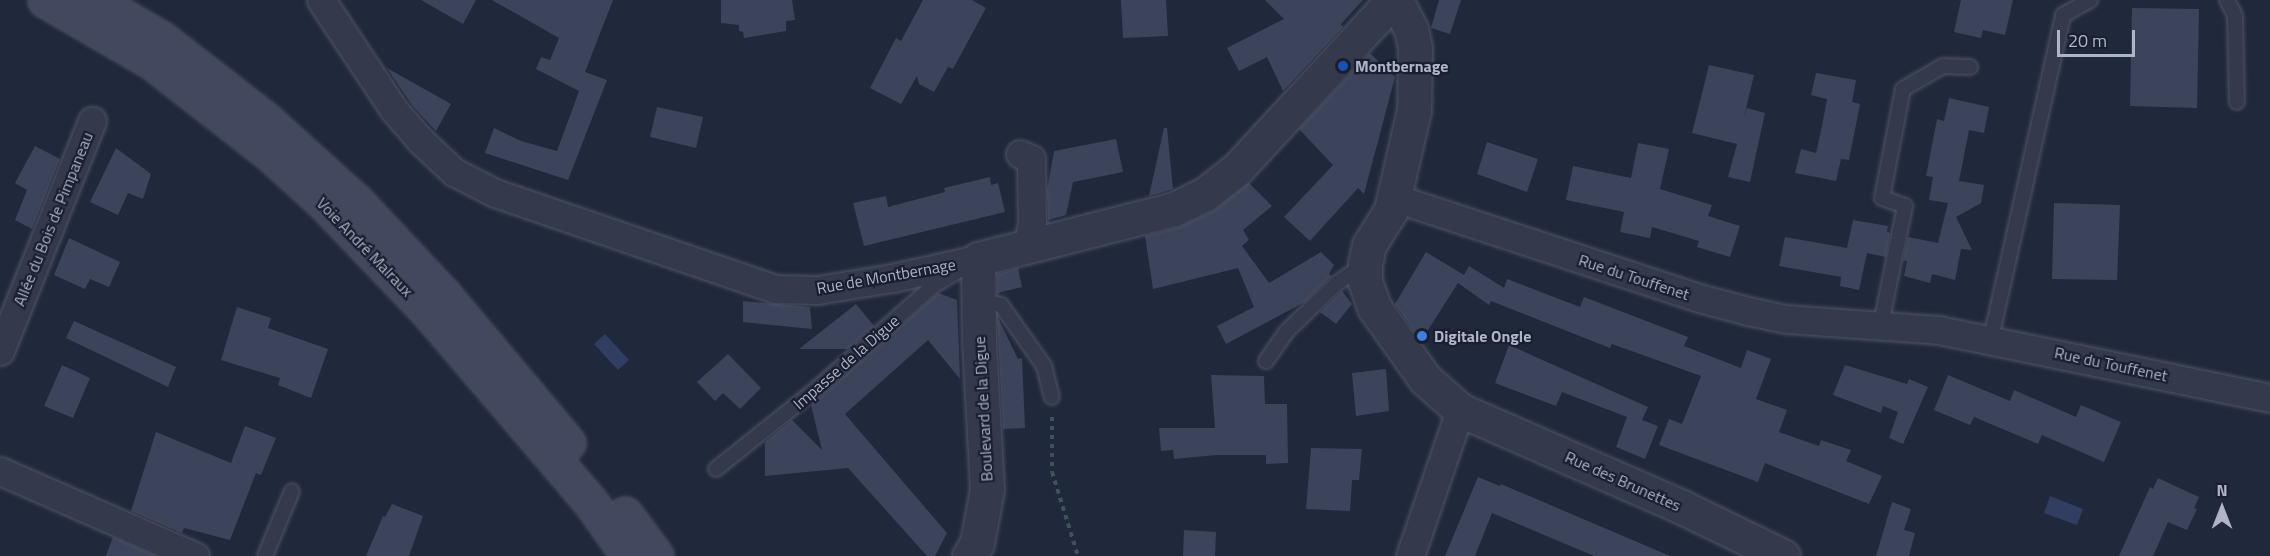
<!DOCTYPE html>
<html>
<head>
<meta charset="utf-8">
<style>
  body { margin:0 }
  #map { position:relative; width:2270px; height:556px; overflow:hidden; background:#20283b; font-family:"Titillium Web",sans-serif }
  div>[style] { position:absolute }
  .water>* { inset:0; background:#313e61 }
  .building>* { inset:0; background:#3c445b }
  .path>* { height:4px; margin-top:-2px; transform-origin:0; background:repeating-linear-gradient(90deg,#405259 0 4.5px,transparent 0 9px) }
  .roads { filter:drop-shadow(0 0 2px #4f5566) drop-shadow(0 0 2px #4f5566) }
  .service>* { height:14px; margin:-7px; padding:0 7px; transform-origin:7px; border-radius:7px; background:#343a4b }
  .minor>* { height:27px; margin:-13.5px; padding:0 13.5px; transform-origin:13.5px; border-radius:13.5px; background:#343a4b }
  .tertiary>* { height:33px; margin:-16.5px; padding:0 16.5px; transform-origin:16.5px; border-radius:16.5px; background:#343a4b }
  .secondary>* { height:33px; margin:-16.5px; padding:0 16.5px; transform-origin:16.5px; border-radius:16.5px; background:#42485e }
  .dots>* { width:16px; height:16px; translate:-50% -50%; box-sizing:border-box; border:3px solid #191f30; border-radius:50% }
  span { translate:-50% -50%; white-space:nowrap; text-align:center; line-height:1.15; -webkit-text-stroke:4.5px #191f30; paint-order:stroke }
  .poi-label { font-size:16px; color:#afb5c7; font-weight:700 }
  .left { translate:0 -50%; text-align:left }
  .street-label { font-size:16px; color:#afb5c7 }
  .north { position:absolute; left:2192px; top:478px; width:60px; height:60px; -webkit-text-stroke:4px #191f30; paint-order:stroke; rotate:0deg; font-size:16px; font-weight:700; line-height:24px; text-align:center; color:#afb5c7 }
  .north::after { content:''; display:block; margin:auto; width:21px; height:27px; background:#afb5c7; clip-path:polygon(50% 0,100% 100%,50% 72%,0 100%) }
  .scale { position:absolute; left:2057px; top:30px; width:78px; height:27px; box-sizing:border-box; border:3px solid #afb5c7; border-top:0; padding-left:8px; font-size:18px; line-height:21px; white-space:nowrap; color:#afb5c7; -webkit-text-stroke:4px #191f30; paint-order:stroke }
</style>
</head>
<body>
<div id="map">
  <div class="water">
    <div style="clip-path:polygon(605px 334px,629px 360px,618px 370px,594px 344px)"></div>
    <div style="clip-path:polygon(2050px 496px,2083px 509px,2077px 525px,2044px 513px)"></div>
  </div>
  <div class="building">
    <div style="clip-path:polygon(421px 0,476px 0,463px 24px)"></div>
    <div style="clip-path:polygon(492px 0,613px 0,585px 72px,607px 80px,568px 180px,485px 153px,494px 128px,521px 141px,557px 151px,579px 91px,536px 69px,541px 57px,550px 60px,559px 38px)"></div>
    <div style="clip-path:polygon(721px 0,792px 0,795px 20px,786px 21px,786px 31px,744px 38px,743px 32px,739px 31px,739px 25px,721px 23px)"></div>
    <div style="clip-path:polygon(923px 0,972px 0,986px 8px,953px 69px,948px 67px,934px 92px,919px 84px,917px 76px,901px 104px,870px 88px,896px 38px,901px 41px)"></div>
    <div style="clip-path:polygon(1121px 0,1166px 0,1168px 36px,1123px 38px)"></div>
    <div style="clip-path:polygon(1265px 0,1363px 0,1341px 24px,1343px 27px,1283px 91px,1267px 57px,1239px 71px,1227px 48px,1284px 19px)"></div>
    <div style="clip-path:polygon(1439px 0,1461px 0,1450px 34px,1431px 28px)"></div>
    <div style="clip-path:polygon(1961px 0,2013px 0,2005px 35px,1983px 30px,1981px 38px,1954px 32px)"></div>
    <div style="clip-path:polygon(2132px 8px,2199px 9px,2197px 108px,2130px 106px)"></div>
    <div style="clip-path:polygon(1370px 53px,1395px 77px,1364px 194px,1358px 188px,1310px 241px,1284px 217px,1333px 165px,1299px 129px)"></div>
    <div style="clip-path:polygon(1709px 65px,1754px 75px,1744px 117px,1747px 108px,1765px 113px,1750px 182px,1728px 177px,1737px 144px,1692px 133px)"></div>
    <div style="clip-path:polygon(387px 68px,451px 104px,436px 131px,412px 105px)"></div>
    <div style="clip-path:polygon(1816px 73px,1856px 80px,1852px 102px,1860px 104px,1849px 160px,1841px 159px,1836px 181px,1795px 173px,1801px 149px,1816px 153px,1822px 126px,1827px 99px,1811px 95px)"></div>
    <div style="clip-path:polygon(1949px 98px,1989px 107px,1984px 133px,1969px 130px,1959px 181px,1984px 185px,1981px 203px,1956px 217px,1972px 250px,1961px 249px,1955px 280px,1932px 274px,1930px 283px,1904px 276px,1907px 261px,1903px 260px,1908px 237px,1938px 243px,1948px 203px,1929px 200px,1933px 177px,1926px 176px,1937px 119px,1944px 121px)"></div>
    <div style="clip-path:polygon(657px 107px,703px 117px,696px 148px,650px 137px)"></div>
    <div style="clip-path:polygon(1164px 128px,1167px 128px,1173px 189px,1149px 196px)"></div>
    <div style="clip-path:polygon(1116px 139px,1123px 172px,1073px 182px,1066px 215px,1048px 220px,1047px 190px,1054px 151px)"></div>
    <div style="clip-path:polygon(1487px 142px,1538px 159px,1527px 192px,1477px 174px)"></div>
    <div style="clip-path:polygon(1638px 143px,1669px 149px,1660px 189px,1712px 205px,1708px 216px,1740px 226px,1730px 257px,1697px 247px,1699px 241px,1652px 227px,1650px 238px,1620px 232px,1624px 212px,1566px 200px,1573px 166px,1631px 178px)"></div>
    <div style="clip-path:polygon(35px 146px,60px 159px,32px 229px,15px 220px,27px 190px,15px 183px)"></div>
    <div style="clip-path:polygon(116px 148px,151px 174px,143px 199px,128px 193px,118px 215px,90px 202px)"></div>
    <div style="clip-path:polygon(990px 177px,991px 185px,998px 183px,1005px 212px,864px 246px,853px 203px,886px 196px,888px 207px,945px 192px,944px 188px)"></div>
    <div style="clip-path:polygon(1249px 183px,1272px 206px,1243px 230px,1249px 240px,1242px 246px,1269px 283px,1321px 252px,1334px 265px,1329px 274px,1331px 276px,1305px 302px,1226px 344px,1217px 326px,1254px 307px,1238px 268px,1153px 289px,1145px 236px,1179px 227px,1213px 211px)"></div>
    <div style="clip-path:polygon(2054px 203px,2120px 205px,2117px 280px,2052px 279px)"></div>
    <div style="clip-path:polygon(1853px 220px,1888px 226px,1887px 232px,1890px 233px,1886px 257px,1867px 253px,1859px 290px,1840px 286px,1841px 277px,1779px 266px,1785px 237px,1847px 248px)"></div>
    <div style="clip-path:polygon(69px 238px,120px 262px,109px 287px,90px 279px,85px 289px,54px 275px)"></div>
    <div style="clip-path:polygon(1426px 252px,1464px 275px,1469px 266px,1504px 288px,1507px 279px,1580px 307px,1584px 297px,1688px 337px,1684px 346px,1741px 368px,1747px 350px,1771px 359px,1756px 399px,1787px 410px,1779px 432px,1819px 446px,1821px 440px,1851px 450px,1846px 461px,1882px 476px,1869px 504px,1765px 463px,1758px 482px,1659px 445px,1669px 419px,1682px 424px,1701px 376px,1612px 344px,1610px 348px,1491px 301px,1489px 305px,1458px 283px,1421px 341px,1395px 304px)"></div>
    <div style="clip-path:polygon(1018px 268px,1022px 287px,997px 293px,997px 274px)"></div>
    <div style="clip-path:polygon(1342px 291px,1352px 304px,1336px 324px,1320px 312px)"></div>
    <div style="clip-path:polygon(938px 293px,957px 300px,960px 379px,928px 340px,845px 414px,947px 533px,935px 556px,927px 556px,848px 468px,765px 476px,765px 442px,792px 420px,822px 450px,811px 405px)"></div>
    <div style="clip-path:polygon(743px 301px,810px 307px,812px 329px,743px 322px)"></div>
    <div style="clip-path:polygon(856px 304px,874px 326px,848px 349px,799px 349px)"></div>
    <div style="clip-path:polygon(237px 307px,271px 318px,268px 328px,328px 349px,311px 398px,278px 385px,280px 378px,221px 360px)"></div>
    <div style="clip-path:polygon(997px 316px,1018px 359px,1022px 358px,1025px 428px,1003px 429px)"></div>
    <div style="clip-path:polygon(74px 321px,176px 367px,168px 387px,66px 338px)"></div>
    <div style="clip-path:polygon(1509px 345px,1648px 407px,1642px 420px,1658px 426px,1645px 459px,1616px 447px,1627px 417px,1562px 392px,1556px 406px,1495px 383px)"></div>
    <div style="clip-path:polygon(728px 354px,761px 388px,740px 409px,723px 393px,715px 401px,697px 382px)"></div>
    <div style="clip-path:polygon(62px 365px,90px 378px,73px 418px,44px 406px)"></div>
    <div style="clip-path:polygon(1845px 365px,1907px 384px,1909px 379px,1928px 387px,1903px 444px,1889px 438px,1898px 412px,1883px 406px,1881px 413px,1833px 395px)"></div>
    <div style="clip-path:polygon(1386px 369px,1389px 411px,1356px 416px,1352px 373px)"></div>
    <div style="clip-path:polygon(1211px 375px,1264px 376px,1265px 404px,1287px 404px,1288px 463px,1266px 464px,1266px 455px,1216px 455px,1174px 459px,1173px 450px,1161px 451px,1159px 428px,1215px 428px)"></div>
    <div style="clip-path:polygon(1948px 375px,2010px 401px,2014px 390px,2076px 417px,2081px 405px,2121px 422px,2104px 462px,2042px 435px,2038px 444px,1974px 417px,1970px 425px,1934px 410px)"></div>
    <div style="clip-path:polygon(245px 426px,276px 438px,261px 475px,256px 473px,230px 540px,184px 528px,182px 533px,131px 511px,156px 432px,231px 463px)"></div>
    <div style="clip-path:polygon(1311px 448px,1362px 449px,1359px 480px,1352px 480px,1350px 511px,1306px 509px)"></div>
    <div style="clip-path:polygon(1478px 477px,1500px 486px,1501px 484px,1670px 556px,1594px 556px,1492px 513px,1475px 556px,1445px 556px)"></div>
    <div style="clip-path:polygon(2158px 478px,2199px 497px,2194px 508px,2197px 509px,2187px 530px,2168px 522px,2153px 556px,2119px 556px,2150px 487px,2153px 489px)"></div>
    <div style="clip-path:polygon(1892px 502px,1911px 509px,1904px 530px,1915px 533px,1909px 556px,1876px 556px)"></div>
    <div style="clip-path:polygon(392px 504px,423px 516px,409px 556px,366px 556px,383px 516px,385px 517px)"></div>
    <div style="clip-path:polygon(1184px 530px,1216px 532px,1215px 556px,1183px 556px)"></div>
    <div style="clip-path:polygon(113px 537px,156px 556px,106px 556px)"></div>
  </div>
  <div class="path">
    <div style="left:1052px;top:417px;width:55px;rotate:90deg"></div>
    <div style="left:1052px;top:472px;width:88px;rotate:72.8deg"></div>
  </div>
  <div class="roads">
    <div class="service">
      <div style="left:2227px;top:0;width:18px;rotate:63deg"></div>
      <div style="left:2235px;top:16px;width:86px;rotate:88.7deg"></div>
      <div style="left:978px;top:300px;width:24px;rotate:12deg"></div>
      <div style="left:1001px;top:305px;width:75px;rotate:54.8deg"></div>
      <div style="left:1044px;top:366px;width:32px;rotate:76deg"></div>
      <div style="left:1881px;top:324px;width:120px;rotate:-78.5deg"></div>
      <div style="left:1905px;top:206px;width:24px;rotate:-161deg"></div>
      <div style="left:1882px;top:198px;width:111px;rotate:-79.1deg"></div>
      <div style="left:1903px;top:89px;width:46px;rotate:-29.9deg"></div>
      <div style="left:1943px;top:66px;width:27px;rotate:2deg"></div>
      <div style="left:1991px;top:338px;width:331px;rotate:-77.4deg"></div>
      <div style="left:2063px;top:15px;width:31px;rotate:-29deg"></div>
      <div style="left:1266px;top:361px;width:37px;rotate:-55deg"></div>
      <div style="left:1287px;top:331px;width:68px;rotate:-43.8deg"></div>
      <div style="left:1336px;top:284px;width:32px;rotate:-35deg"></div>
      <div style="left:716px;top:469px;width:127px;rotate:-38.6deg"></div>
      <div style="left:815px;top:390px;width:157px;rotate:-41.4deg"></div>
      <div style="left:933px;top:286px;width:26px;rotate:-31deg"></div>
      <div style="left:265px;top:556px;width:70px;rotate:-67.4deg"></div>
    </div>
    <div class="minor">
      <div style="left:321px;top:0;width:132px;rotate:56.4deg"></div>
      <div style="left:394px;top:110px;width:41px;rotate:48.9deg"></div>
      <div style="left:421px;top:141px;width:45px;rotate:43.2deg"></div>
      <div style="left:454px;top:172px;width:46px;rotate:27.1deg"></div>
      <div style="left:495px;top:193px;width:296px;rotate:18.9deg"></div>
      <div style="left:775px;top:289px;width:42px;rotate:1.4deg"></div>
      <div style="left:817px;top:290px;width:76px;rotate:-9.1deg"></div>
      <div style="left:892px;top:278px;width:88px;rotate:-12.5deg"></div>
      <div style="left:1020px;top:154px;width:12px;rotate:24deg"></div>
      <div style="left:1031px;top:159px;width:63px;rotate:89.1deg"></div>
      <div style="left:1032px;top:222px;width:23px;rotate:100deg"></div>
      <div style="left:1395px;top:198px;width:320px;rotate:18.2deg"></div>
      <div style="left:1699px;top:298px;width:51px;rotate:14.9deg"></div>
      <div style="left:1748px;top:311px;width:39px;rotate:12deg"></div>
      <div style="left:1786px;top:319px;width:153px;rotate:4.1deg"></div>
      <div style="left:1939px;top:330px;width:338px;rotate:11.6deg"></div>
      <div style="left:0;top:351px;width:248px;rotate:-68.2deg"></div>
      <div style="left:0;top:471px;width:213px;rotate:23.6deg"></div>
      <div style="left:1410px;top:556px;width:154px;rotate:-71.1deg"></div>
    </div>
    <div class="tertiary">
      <div style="left:1396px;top:0;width:33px;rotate:63deg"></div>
      <div style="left:1411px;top:29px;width:19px;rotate:78deg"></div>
      <div style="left:1415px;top:48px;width:62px;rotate:90.9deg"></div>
      <div style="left:1414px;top:110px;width:103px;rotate:103deg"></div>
      <div style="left:1391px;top:210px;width:41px;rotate:122.2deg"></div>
      <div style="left:1369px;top:245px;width:19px;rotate:102deg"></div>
      <div style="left:1365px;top:264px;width:17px;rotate:90deg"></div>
      <div style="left:1365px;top:281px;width:28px;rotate:71deg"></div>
      <div style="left:1374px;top:307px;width:88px;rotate:54.7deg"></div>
      <div style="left:1425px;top:379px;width:47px;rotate:41.5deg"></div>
      <div style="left:1460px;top:410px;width:244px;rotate:23.6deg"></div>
      <div style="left:1684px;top:508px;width:110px;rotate:25.9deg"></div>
      <div style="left:969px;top:556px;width:15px;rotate:-58deg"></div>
      <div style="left:977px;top:543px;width:55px;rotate:-79.5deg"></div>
      <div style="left:987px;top:489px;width:148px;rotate:-93.1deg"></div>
      <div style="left:979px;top:341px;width:82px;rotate:-90.7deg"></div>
      <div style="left:978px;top:259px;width:202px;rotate:-14.3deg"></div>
      <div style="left:1174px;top:209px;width:34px;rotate:-26deg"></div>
      <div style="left:1205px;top:194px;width:41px;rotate:-38deg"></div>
      <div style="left:1237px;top:169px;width:230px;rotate:-47.3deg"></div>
    </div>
    <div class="secondary">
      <div style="left:45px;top:0;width:124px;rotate:30.1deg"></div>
      <div style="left:152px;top:62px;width:148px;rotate:37.9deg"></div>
      <div style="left:269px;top:153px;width:74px;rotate:42.3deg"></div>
      <div style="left:324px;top:203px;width:152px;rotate:46.3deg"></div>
      <div style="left:429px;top:313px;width:250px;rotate:49.5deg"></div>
      <div style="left:591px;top:503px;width:65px;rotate:54.4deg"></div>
      <div style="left:95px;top:0;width:78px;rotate:30.2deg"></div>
      <div style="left:162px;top:39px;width:130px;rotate:37.8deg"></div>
      <div style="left:265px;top:119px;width:124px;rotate:42.1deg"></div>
      <div style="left:357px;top:202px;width:127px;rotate:46.9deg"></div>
      <div style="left:444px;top:295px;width:193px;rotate:50deg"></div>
      <div style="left:625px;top:514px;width:52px;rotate:53.6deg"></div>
    </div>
  </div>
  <div class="dots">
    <div style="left:1343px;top:66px;background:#1a4fb4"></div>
    <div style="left:1422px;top:336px;background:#3f7fe0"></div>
  </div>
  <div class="poi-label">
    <span class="left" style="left:1355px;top:66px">Montbernage</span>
    <span class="left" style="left:1434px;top:336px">Digitale Ongle</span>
  </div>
  <div class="street-label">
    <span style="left:53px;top:219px;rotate:-68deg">Allée du Bois de Pimpaneau</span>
    <span style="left:365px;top:247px;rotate:46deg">Voie André Malraux</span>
    <span style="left:886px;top:276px;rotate:-10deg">Rue de Montbernage</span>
    <span style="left:1634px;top:277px;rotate:18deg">Rue du Touffenet</span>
    <span style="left:846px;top:362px;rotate:-41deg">Impasse de la Digue</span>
    <span style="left:2111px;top:364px;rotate:12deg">Rue du Touffenet</span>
    <span style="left:983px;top:409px;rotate:-93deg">Boulevard de la Digue</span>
    <span style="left:1623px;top:481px;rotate:24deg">Rue des Brunettes</span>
  </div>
  <div class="north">N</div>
  <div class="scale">20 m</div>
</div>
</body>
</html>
